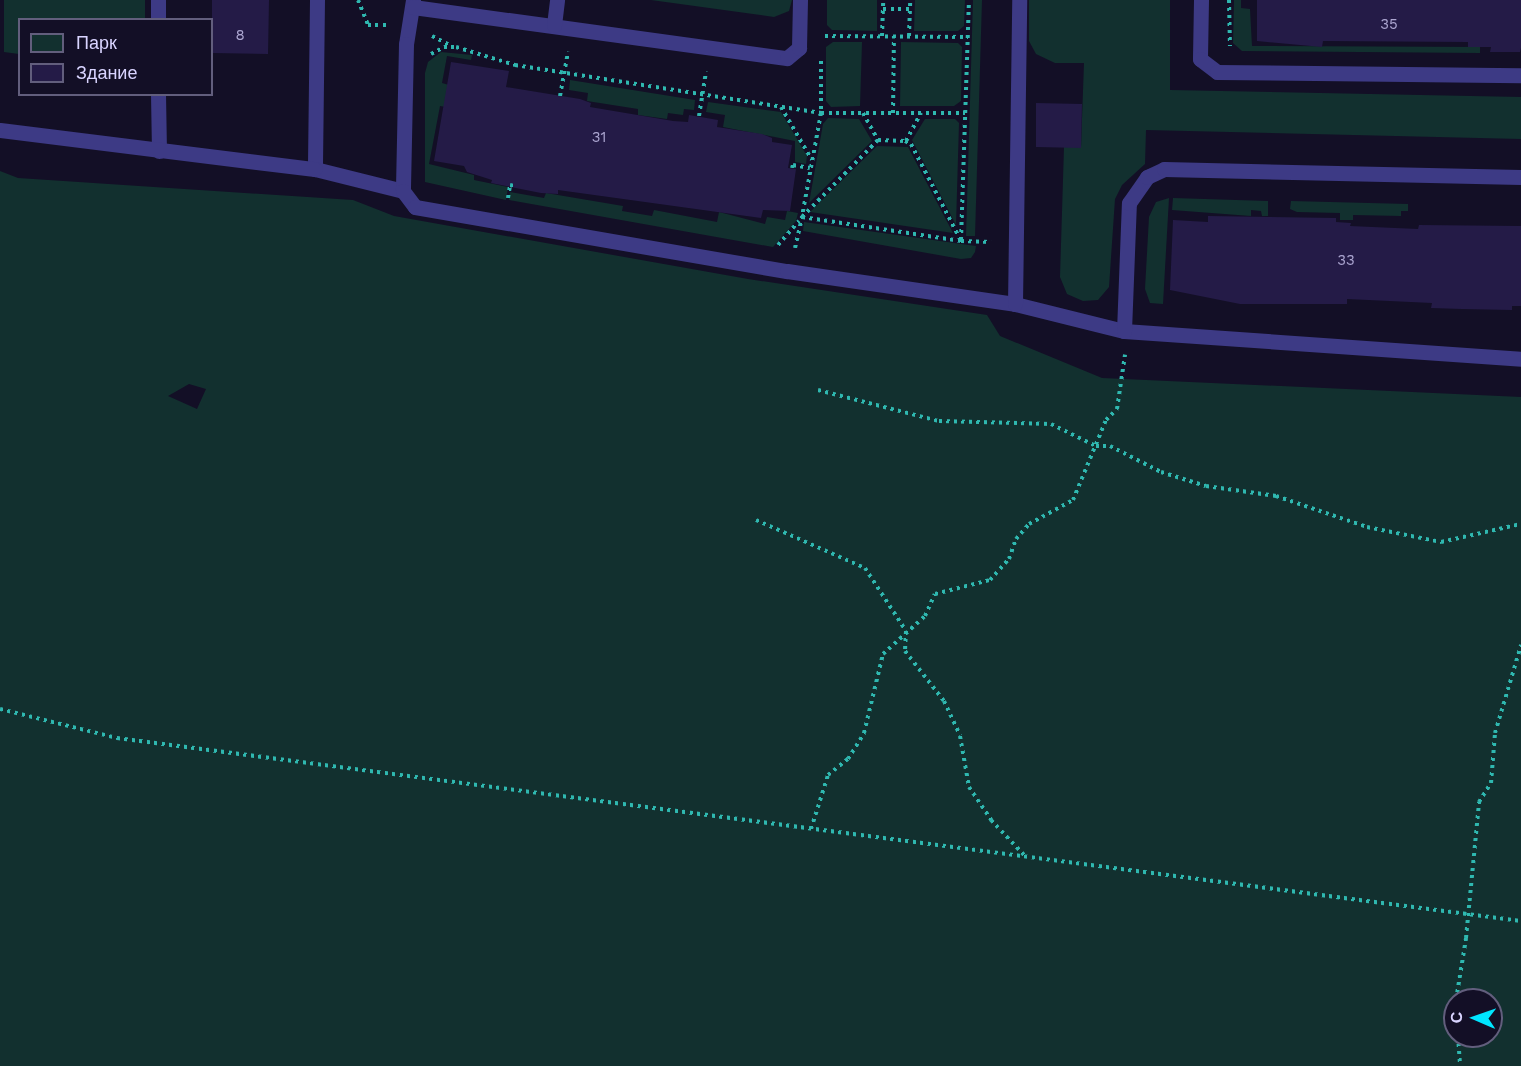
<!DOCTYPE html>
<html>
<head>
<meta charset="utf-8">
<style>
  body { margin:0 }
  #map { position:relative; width:1521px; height:1066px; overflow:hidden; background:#130f26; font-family:"Work Sans",sans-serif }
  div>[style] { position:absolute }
  .green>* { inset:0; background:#12302f }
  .building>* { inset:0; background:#241b47 }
  .path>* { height:4px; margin-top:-2px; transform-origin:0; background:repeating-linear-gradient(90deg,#2fb8b0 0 3px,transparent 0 7.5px) }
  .lane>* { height:15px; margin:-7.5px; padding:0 7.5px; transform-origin:7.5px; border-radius:7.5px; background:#3d3a85 }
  span { translate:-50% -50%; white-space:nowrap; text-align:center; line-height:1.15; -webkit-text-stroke:4.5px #130f26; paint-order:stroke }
  .number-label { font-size:15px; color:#aca6d1 }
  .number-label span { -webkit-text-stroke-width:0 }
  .legend { position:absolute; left:18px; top:18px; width:195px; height:78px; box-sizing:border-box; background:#130f26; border:2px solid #625e7d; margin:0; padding:8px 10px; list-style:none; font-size:18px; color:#d9d4ff }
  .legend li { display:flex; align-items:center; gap:12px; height:30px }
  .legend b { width:30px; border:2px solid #625e7d }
  .north { position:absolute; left:1443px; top:988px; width:60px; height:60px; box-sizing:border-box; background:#130f26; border:2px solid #625e7d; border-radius:50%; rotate:272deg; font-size:16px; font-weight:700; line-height:24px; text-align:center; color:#d9d4ff }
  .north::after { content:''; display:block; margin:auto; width:21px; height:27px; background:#00e5ff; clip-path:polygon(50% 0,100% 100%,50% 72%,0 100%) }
</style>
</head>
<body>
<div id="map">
  <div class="green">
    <div style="clip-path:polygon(4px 0,145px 0,145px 19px,20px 20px,19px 54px,4px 52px)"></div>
    <div style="clip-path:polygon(651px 0,792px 0,789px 11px,774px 17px)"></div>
    <div style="clip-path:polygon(827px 0,877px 0,877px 31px,832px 30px,827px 25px)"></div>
    <div style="clip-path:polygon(915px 0,965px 0,964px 26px,958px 31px,914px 31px)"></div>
    <div style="clip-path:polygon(973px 0,982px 0,975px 236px,966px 236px)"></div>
    <div style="clip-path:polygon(1029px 0,1170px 0,1170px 90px,1521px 97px,1521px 139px,1146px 130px,1145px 164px,1122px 185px,1115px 199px,1109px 287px,1098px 300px,1083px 301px,1067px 294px,1060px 277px,1064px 147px,1081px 147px,1084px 63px,1055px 63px,1036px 54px,1029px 41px)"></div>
    <div style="clip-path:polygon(1234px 0,1241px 0,1241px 8px,1250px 9px,1252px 46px,1480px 47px,1480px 53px,1242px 51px,1233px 43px)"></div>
    <div style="clip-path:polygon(833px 42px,862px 42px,860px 106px,831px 107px,826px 101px,826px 47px)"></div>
    <div style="clip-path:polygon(901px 42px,958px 43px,962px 47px,961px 101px,954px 106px,900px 106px)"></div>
    <div style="clip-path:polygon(441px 52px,472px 55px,471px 60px,447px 56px,442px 83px,449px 85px,446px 107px,440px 106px,429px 164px,474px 175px,474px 180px,508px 187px,506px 200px,425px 182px,425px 73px,428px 62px)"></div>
    <div style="clip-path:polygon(570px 80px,695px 100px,694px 110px,684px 109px,683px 115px,668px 113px,667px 119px,638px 115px,638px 109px,587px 101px,588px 93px,569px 90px)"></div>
    <div style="clip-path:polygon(708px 102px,781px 112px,807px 156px,806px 164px,795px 162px,795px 141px,723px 127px,725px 115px,706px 112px)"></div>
    <div style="clip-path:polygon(828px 118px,859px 119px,872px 141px,809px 203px,823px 124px)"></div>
    <div style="clip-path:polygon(925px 119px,955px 119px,959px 123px,956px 225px,912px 140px)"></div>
    <div style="clip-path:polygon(877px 146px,908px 147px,953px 233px,810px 212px)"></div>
    <div style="clip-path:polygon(evenodd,0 171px,18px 178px,353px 200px,394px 216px,748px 279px,987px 315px,1000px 336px,1102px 378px,1521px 397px,1521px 1066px,0 1066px,0 171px,189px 384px,206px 389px,197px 409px,168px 396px,189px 384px,0 171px,1455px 1000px,1491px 1000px,1491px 1036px,1455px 1036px,1455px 1000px)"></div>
    <div style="clip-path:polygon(510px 192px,544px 198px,546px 193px,623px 206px,622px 211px,652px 216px,654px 210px,717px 222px,719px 212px,765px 224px,767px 217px,785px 220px,787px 211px,798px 213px,796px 221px,773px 247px,509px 200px)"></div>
    <div style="clip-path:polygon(1169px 198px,1163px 304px,1150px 303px,1145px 289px,1149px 217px,1156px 202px)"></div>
    <div style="clip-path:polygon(1173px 198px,1268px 201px,1268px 216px,1262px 216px,1261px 211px,1251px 210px,1251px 216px,1172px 210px)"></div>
    <div style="clip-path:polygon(1291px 201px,1408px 204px,1408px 211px,1401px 211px,1401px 216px,1353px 215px,1353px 220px,1340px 220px,1340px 213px,1297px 212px,1290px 209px)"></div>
    <div style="clip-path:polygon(804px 222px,976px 246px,975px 252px,971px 258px,961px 259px,803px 231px)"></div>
  </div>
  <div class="building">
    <div style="clip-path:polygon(212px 0,269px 0,268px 54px,212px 53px)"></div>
    <div style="clip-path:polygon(1257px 0,1521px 0,1521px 48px,1520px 52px,1490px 52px,1491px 47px,1468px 47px,1468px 42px,1323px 41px,1322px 47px,1257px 41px)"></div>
    <div style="clip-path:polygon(451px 62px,509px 71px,506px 87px,580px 99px,591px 103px,590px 107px,673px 121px,688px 122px,689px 115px,718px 120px,717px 127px,762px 134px,772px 138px,772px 142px,792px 145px,788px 168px,796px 169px,790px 211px,763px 210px,761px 218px,558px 190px,558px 194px,541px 193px,491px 183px,492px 180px,467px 172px,464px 166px,434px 161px)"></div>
    <div style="clip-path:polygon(1036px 103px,1082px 104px,1081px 148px,1036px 147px)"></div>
    <div style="clip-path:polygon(1208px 216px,1336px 218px,1336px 222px,1351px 223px,1350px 226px,1418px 229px,1419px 225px,1521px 226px,1521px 306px,1512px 306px,1512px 310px,1462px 309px,1431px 308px,1432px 303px,1347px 299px,1347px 304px,1240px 304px,1170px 290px,1173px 220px,1208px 222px)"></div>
  </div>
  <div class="path">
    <div style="left:358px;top:0;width:27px;rotate:68deg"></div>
    <div style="left:368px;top:25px;width:18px"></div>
    <div style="left:1229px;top:0;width:46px;rotate:88.8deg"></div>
    <div style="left:883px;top:9px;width:26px"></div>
    <div style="left:432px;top:36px;width:22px;rotate:27deg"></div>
    <div style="left:825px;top:36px;width:143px;rotate:0.4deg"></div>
    <div style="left:882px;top:36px;width:36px;rotate:-88deg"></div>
    <div style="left:909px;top:36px;width:36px;rotate:-88deg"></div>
    <div style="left:431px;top:54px;width:15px;rotate:-28deg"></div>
    <div style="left:444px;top:47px;width:12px"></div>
    <div style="left:456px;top:47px;width:62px;rotate:17deg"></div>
    <div style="left:515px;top:65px;width:310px;rotate:8.9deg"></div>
    <div style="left:821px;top:113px;width:106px;rotate:100.4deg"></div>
    <div style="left:802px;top:217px;width:108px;rotate:-45.4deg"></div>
    <div style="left:878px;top:140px;width:27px;rotate:2deg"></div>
    <div style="left:905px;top:141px;width:7px;rotate:27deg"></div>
    <div style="left:911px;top:144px;width:109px;rotate:62.7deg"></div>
    <div style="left:821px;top:61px;width:52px;rotate:90deg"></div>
    <div style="left:821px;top:113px;width:144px"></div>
    <div style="left:560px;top:96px;width:45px;rotate:-79.7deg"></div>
    <div style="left:781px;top:107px;width:61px;rotate:59.7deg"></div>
    <div style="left:863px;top:113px;width:31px;rotate:61deg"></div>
    <div style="left:893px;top:113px;width:77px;rotate:-89.3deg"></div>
    <div style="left:699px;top:116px;width:45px;rotate:-81deg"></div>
    <div style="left:906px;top:141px;width:32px;rotate:-62deg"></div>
    <div style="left:792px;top:168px;width:3px;rotate:-72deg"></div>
    <div style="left:793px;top:165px;width:17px;rotate:10deg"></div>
    <div style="left:508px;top:198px;width:13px;rotate:-81deg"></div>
    <div style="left:510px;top:185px;width:4px;rotate:14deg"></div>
    <div style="left:961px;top:240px;width:240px;rotate:-88.1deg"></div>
    <div style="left:778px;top:245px;width:32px;rotate:-49deg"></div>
    <div style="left:795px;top:248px;width:32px;rotate:-77deg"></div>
    <div style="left:802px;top:217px;width:161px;rotate:8.6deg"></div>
    <div style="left:961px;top:241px;width:30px;rotate:2deg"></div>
    <div style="left:818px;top:390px;width:125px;rotate:14.4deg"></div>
    <div style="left:939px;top:421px;width:112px;rotate:1.5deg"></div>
    <div style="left:1051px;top:424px;width:50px;rotate:26.1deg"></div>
    <div style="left:1096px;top:446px;width:14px"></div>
    <div style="left:1110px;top:446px;width:57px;rotate:27deg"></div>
    <div style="left:1161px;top:472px;width:47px;rotate:17.3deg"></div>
    <div style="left:1206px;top:486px;width:71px;rotate:8.1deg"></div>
    <div style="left:1276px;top:496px;width:96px;rotate:18.8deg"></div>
    <div style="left:1367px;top:527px;width:76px;rotate:11.5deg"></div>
    <div style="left:1441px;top:542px;width:82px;rotate:-12.7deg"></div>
    <div style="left:756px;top:520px;width:119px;rotate:23.8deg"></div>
    <div style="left:865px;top:568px;width:75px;rotate:56.9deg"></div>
    <div style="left:906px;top:631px;width:20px;rotate:93deg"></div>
    <div style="left:905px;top:651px;width:63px;rotate:52deg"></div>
    <div style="left:944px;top:701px;width:38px;rotate:65deg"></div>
    <div style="left:960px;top:736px;width:52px;rotate:80deg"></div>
    <div style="left:969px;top:787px;width:40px;rotate:56deg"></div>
    <div style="left:991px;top:820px;width:50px;rotate:46.6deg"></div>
    <div style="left:0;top:709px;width:121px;rotate:13.9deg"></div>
    <div style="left:117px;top:738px;width:1416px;rotate:7.43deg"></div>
    <div style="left:811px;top:829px;width:57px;rotate:-72.5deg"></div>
    <div style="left:828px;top:775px;width:26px;rotate:-39deg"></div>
    <div style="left:848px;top:759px;width:31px;rotate:-58deg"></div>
    <div style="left:864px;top:733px;width:81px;rotate:-76.5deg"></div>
    <div style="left:883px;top:654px;width:57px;rotate:-42.1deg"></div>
    <div style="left:925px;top:616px;width:24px;rotate:-66deg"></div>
    <div style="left:935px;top:594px;width:57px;rotate:-14.3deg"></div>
    <div style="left:990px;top:580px;width:28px;rotate:-48deg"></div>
    <div style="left:1009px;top:559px;width:21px;rotate:-71deg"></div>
    <div style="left:1016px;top:539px;width:20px;rotate:-49deg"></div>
    <div style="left:1029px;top:524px;width:50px;rotate:-28.6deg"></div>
    <div style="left:1073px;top:500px;width:87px;rotate:-67.6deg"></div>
    <div style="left:1106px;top:420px;width:16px;rotate:-45deg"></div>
    <div style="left:1117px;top:409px;width:55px;rotate:-81.6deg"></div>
    <div style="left:1456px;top:1000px;width:63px;rotate:-80.8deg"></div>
    <div style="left:1466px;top:938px;width:137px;rotate:-84.5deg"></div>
    <div style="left:1479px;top:802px;width:22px;rotate:-58deg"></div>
    <div style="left:1491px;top:783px;width:50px;rotate:-85.4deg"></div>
    <div style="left:1495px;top:733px;width:92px;rotate:-73.5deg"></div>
    <div style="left:1458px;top:1036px;width:30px;rotate:86deg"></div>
  </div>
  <div class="lane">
    <div style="left:158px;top:0;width:20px;rotate:90deg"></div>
    <div style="left:317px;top:0;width:169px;rotate:90.7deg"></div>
    <div style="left:315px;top:169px;width:91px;rotate:14deg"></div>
    <div style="left:413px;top:0;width:45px;rotate:99deg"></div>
    <div style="left:406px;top:44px;width:147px;rotate:91.2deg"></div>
    <div style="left:403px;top:191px;width:20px;rotate:53deg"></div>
    <div style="left:415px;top:207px;width:377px;rotate:9.8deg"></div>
    <div style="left:787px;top:271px;width:230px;rotate:8.2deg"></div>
    <div style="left:1015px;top:304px;width:112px;rotate:13.9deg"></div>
    <div style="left:1124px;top:331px;width:398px;rotate:4deg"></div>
    <div style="left:1201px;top:0;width:59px;rotate:91deg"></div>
    <div style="left:1200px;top:59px;width:21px;rotate:37deg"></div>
    <div style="left:1217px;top:72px;width:304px;rotate:0.6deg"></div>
    <div style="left:413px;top:7px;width:377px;rotate:7.8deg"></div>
    <div style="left:787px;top:58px;width:16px;rotate:-40deg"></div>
    <div style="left:799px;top:48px;width:48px;rotate:-88.8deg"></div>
    <div style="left:554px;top:25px;width:25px;rotate:-83deg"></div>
    <div style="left:158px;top:94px;width:57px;rotate:89deg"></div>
    <div style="left:0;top:130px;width:317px;rotate:7.1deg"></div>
    <div style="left:1015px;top:304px;width:304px;rotate:-89.2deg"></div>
    <div style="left:1124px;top:331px;width:128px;rotate:-87.8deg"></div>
    <div style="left:1129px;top:203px;width:32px;rotate:-55deg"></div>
    <div style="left:1147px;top:177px;width:19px;rotate:-25deg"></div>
    <div style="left:1164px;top:169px;width:357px;rotate:1.3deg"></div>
  </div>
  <div class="number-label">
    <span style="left:1389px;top:25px">35</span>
    <span style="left:240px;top:36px">8</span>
    <span style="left:599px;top:138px">31</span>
    <span style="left:1346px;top:261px">33</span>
  </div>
  <ul class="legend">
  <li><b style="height:16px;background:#12302f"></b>Парк</li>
  <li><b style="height:16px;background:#241b47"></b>Здание</li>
  </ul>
  <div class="north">С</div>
</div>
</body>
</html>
